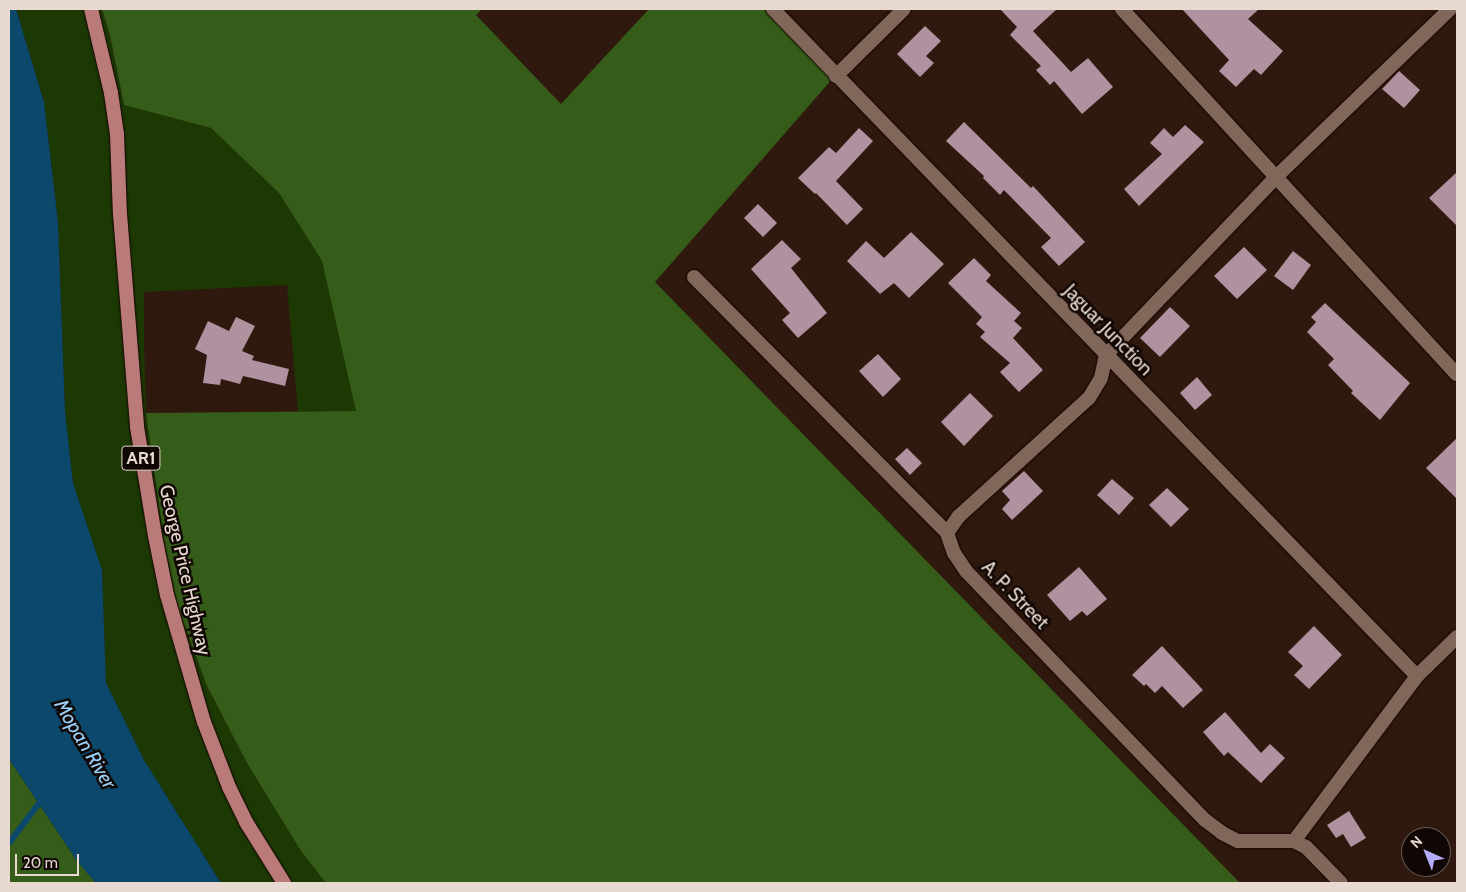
<!DOCTYPE html>
<html>
<head>
<meta charset="utf-8">
<style>
  body { margin:0 }
  #map { position:relative; width:1466px; height:892px; overflow:hidden; background:#2f190e; font-family:Cabin,sans-serif }
  div>[style] { position:absolute }
  .green>* { inset:0; background:#1c3904 }
  .forest>* { inset:0; background:#355c18 }
  .water>* { inset:0; background:#0b486c }
  .stream>* { height:6px; margin:-3px; padding:0 3px; transform-origin:3px; border-radius:3px; background:#0b486c }
  .building>* { inset:0; background:#af91a0 }
  .roads { filter:drop-shadow(0 0 1px #160400) drop-shadow(0 0 1px #160400) }
  .minor>* { height:14px; margin:-7px; padding:0 7px; transform-origin:7px; border-radius:7px; background:#816759 }
  .trunk>* { height:14px; margin:-7px; padding:0 7px; transform-origin:7px; border-radius:7px; background:#b97a79 }
  span { translate:-50% -50%; white-space:nowrap; text-align:center; line-height:1.15; -webkit-text-stroke:5px #100704; paint-order:stroke }
  .shield-label span { padding:1px 4px; background:#100704; border:1px solid; border-radius:4px; -webkit-text-stroke-width:0 }
  .shield-label { font-size:18px; color:#e8d9d1; font-weight:700 }
  .street-label { font-size:19px; color:#e8d9d1 }
  .water-label { font-size:20px; color:#99d0f9; font-style:italic }
  .frame { position:absolute; inset:0; border:10px solid #e8d9d1; pointer-events:none }
  .north { position:absolute; left:1401px; top:827px; width:50px; height:50px; box-sizing:border-box; background:#100704; border:1px solid #665b56; border-radius:50%; rotate:316deg; font-size:14px; font-weight:700; line-height:20px; text-align:center; color:#e8d9d1 }
  .north::after { content:''; display:block; margin:auto; width:18px; height:22px; background:#b2adf9; clip-path:polygon(50% 0,100% 100%,50% 72%,0 100%) }
  .scale { position:absolute; left:15px; top:854px; width:64px; height:22px; box-sizing:border-box; border:2px solid #e8d9d1; border-top:0; padding-left:6px; font-size:15px; line-height:18px; white-space:nowrap; color:#e8d9d1; -webkit-text-stroke:4px #100704; paint-order:stroke }
</style>
</head>
<body>
<div id="map">
  <div class="green">
    <div style="clip-path:polygon(16px 9px,102px 9px,110px 35px,124px 105px,211px 128px,279px 193px,322px 261px,357px 411px,298px 411px,287px 285px,144px 292px,144px 340px,146px 413px,178px 607px,207px 686px,247px 763px,301px 851px,326px 883px,221px 883px,144px 760px,106px 683px,102px 570px,73px 483px,65px 411px,58px 222px,44px 102px)"></div>
  </div>
  <div class="forest">
    <div style="clip-path:polygon(102px 9px,482px 9px,476px 15px,561px 104px,649px 9px,765px 9px,834px 77px,655px 282px,1240px 883px,326px 883px,301px 851px,247px 763px,207px 686px,178px 607px,164px 539px,146px 413px,356px 411px,322px 261px,279px 193px,211px 128px,124px 105px,110px 35px)"></div>
    <div style="clip-path:polygon(9px 759px,77px 861px,96px 883px,9px 883px)"></div>
  </div>
  <div class="water">
    <div style="clip-path:polygon(9px 9px,16px 9px,44px 102px,58px 222px,65px 411px,73px 483px,102px 570px,106px 683px,144px 760px,221px 883px,96px 883px,77px 861px,9px 759px)"></div>
  </div>
  <div class="stream">
    <div style="left:9px;top:843px;width:56px;rotate:-52.9deg"></div>
  </div>
  <div class="building">
    <div style="clip-path:polygon(1000px 9px,1057px 9px,1033px 31px,1071px 72px,1088px 58px,1113px 87px,1082px 114px,1054px 81px,1050px 85px,1036px 70px,1041px 66px,1010px 35px,1017px 27px)"></div>
    <div style="clip-path:polygon(1182px 9px,1259px 9px,1248px 19px,1283px 51px,1261px 75px,1254px 69px,1236px 87px,1219px 71px,1229px 60px)"></div>
    <div style="clip-path:polygon(925px 26px,941px 41px,926px 56px,934px 63px,920px 77px,897px 54px)"></div>
    <div style="clip-path:polygon(1399px 71px,1420px 90px,1404px 108px,1382px 89px)"></div>
    <div style="clip-path:polygon(964px 122px,1031px 188px,1033px 186px,1085px 242px,1059px 266px,1041px 247px,1051px 238px,1004px 190px,1000px 195px,983px 178px,984px 176px,946px 141px)"></div>
    <div style="clip-path:polygon(1185px 125px,1204px 142px,1139px 206px,1124px 189px,1162px 154px,1150px 143px,1164px 128px,1173px 137px)"></div>
    <div style="clip-path:polygon(859px 128px,873px 141px,836px 181px,863px 209px,847px 225px,816px 193px,815px 194px,798px 178px,829px 147px,836px 153px)"></div>
    <div style="clip-path:polygon(1457px 172px,1457px 226px,1429px 198px)"></div>
    <div style="clip-path:polygon(758px 204px,777px 223px,763px 237px,744px 218px)"></div>
    <div style="clip-path:polygon(911px 232px,944px 264px,909px 298px,894px 283px,880px 294px,847px 261px,866px 241px,884px 258px)"></div>
    <div style="clip-path:polygon(782px 240px,801px 259px,791px 268px,827px 313px,798px 338px,782px 320px,790px 313px,751px 269px)"></div>
    <div style="clip-path:polygon(1244px 247px,1267px 270px,1237px 299px,1214px 276px)"></div>
    <div style="clip-path:polygon(1293px 251px,1311px 265px,1293px 290px,1274px 276px)"></div>
    <div style="clip-path:polygon(974px 258px,991px 275px,986px 281px,1021px 313px,1014px 321px,1022px 328px,1013px 338px,1043px 370px,1019px 392px,1000px 372px,1010px 363px,980px 337px,985px 332px,976px 324px,982px 317px,948px 283px)"></div>
    <div style="clip-path:polygon(1325px 303px,1410px 383px,1380px 420px,1351px 393px,1353px 391px,1328px 365px,1334px 359px,1307px 332px,1316px 322px,1311px 317px)"></div>
    <div style="clip-path:polygon(1170px 307px,1190px 326px,1160px 357px,1140px 338px)"></div>
    <div style="clip-path:polygon(236px 317px,255px 326px,242px 351px,254px 356px,252px 360px,289px 369px,285px 386px,243px 376px,240px 384px,221px 379px,220px 385px,203px 383px,207px 355px,195px 349px,208px 321px,229px 331px)"></div>
    <div style="clip-path:polygon(878px 354px,901px 379px,883px 397px,859px 371px)"></div>
    <div style="clip-path:polygon(1197px 377px,1212px 395px,1195px 410px,1180px 393px)"></div>
    <div style="clip-path:polygon(970px 393px,993px 416px,964px 446px,941px 422px)"></div>
    <div style="clip-path:polygon(1457px 438px,1457px 499px,1426px 468px)"></div>
    <div style="clip-path:polygon(907px 448px,922px 463px,910px 475px,895px 459px)"></div>
    <div style="clip-path:polygon(1024px 471px,1043px 491px,1012px 520px,1002px 509px,1010px 500px,1002px 491px)"></div>
    <div style="clip-path:polygon(1112px 479px,1134px 498px,1119px 515px,1097px 495px)"></div>
    <div style="clip-path:polygon(1167px 488px,1189px 509px,1171px 527px,1149px 505px)"></div>
    <div style="clip-path:polygon(1079px 567px,1107px 599px,1087px 616px,1082px 611px,1070px 621px,1047px 595px)"></div>
    <div style="clip-path:polygon(1314px 626px,1342px 655px,1309px 689px,1294px 675px,1303px 666px,1288px 652px)"></div>
    <div style="clip-path:polygon(1162px 646px,1203px 690px,1183px 708px,1162px 686px,1155px 693px,1146px 684px,1144px 686px,1132px 675px)"></div>
    <div style="clip-path:polygon(1225px 712px,1261px 753px,1270px 744px,1285px 758px,1261px 783px,1228px 752px,1224px 756px,1203px 732px)"></div>
    <div style="clip-path:polygon(1349px 811px,1366px 838px,1351px 847px,1343px 834px,1336px 838px,1327px 825px)"></div>
  </div>
  <div class="roads">
    <div class="minor">
      <div style="left:773px;top:9px;width:927px;rotate:46.01deg"></div>
      <div style="left:1122px;top:9px;width:495px;rotate:47.5deg"></div>
      <div style="left:836px;top:76px;width:95px;rotate:-44.6deg"></div>
      <div style="left:694px;top:277px;width:360px;rotate:45.3deg"></div>
      <div style="left:947px;top:533px;width:21px;rotate:71deg"></div>
      <div style="left:954px;top:553px;width:22px;rotate:56deg"></div>
      <div style="left:966px;top:571px;width:345px;rotate:46.2deg"></div>
      <div style="left:1205px;top:820px;width:21px;rotate:37deg"></div>
      <div style="left:1222px;top:833px;width:18px;rotate:27deg"></div>
      <div style="left:1238px;top:841px;width:56px"></div>
      <div style="left:1294px;top:841px;width:13px;rotate:27deg"></div>
      <div style="left:1306px;top:847px;width:50px;rotate:45.8deg"></div>
      <div style="left:947px;top:533px;width:19px;rotate:-55deg"></div>
      <div style="left:958px;top:517px;width:177px;rotate:-42.3deg"></div>
      <div style="left:1089px;top:398px;width:23px;rotate:-59deg"></div>
      <div style="left:1101px;top:378px;width:24px;rotate:-78deg"></div>
      <div style="left:1106px;top:355px;width:246px;rotate:-46.3deg"></div>
      <div style="left:1276px;top:177px;width:242px;rotate:-44deg"></div>
      <div style="left:1294px;top:841px;width:206px;rotate:-53.3deg"></div>
      <div style="left:1417px;top:676px;width:56px;rotate:-44.3deg"></div>
    </div>
    <div class="trunk">
      <div style="left:91px;top:9px;width:86px;rotate:76.6deg"></div>
      <div style="left:111px;top:93px;width:41px;rotate:81.7deg"></div>
      <div style="left:117px;top:134px;width:80px;rotate:87.9deg"></div>
      <div style="left:120px;top:214px;width:214px;rotate:85.4deg"></div>
      <div style="left:137px;top:427px;width:110px;rotate:80.6deg"></div>
      <div style="left:155px;top:536px;width:60px;rotate:78.5deg"></div>
      <div style="left:167px;top:595px;width:132px;rotate:73.8deg"></div>
      <div style="left:204px;top:722px;width:70px;rotate:69deg"></div>
      <div style="left:229px;top:787px;width:39px;rotate:64deg"></div>
      <div style="left:246px;top:822px;width:72px;rotate:58.1deg"></div>
    </div>
  </div>
  <div class="shield-label">
    <span style="left:141px;top:458px">AR1</span>
  </div>
  <div class="street-label">
    <span style="left:1108px;top:330px;rotate:46deg">Jaguar Junction</span>
    <span style="left:185px;top:570px;rotate:77deg">George Price Highway</span>
    <span style="left:1015px;top:595px;rotate:46deg">A. P. Street</span>
  </div>
  <div class="water-label">
    <span style="left:85px;top:744px;rotate:59deg">Mopan River</span>
  </div>
  <div class="frame"></div>
  <div class="north">N</div>
  <div class="scale">20 m</div>
</div>
</body>
</html>
